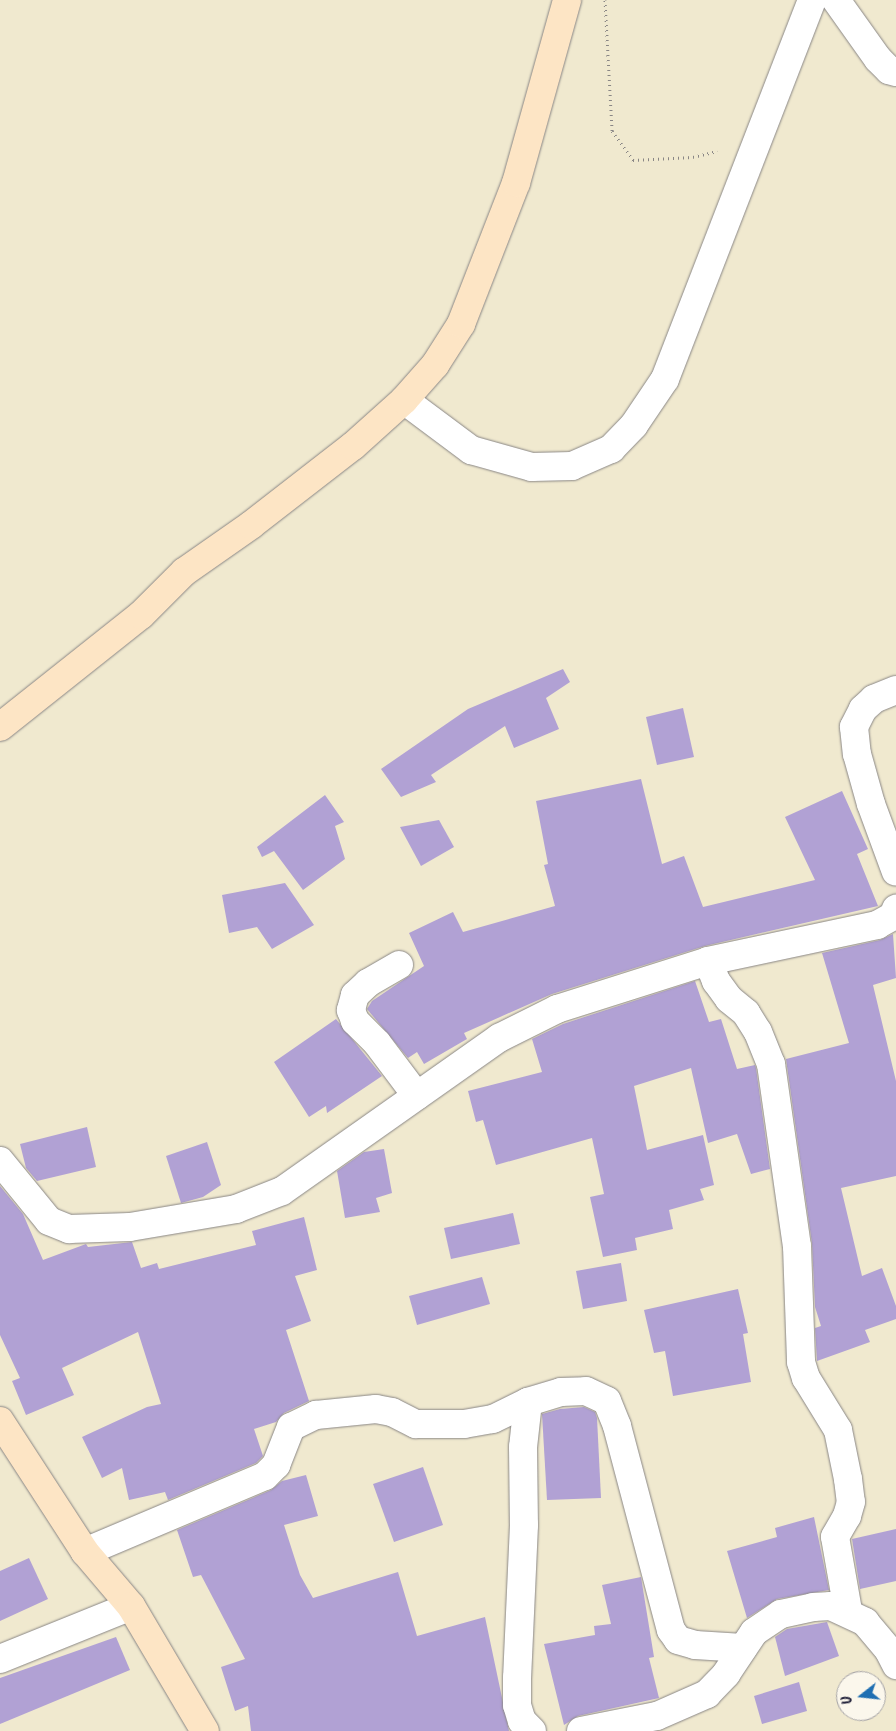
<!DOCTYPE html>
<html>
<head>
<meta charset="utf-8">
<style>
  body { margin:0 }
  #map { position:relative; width:896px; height:1731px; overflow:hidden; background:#f0e9cf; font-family:Kalam,sans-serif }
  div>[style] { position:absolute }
  .building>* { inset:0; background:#b1a1d4 }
  .path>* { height:3px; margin-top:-1.5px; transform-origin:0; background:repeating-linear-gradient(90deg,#898685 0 1px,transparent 0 5px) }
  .roads { filter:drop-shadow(0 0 1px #898685) drop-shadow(0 0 1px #898685) }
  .street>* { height:28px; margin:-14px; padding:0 14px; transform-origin:14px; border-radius:14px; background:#fff }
  .secondary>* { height:28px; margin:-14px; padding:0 14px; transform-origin:14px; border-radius:14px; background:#fde5c5 }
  span { translate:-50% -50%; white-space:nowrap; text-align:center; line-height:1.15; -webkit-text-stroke:4.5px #fbf7ec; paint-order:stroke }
  .north { position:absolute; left:836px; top:1671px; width:50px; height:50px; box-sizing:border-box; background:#fbf7ec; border:1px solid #a4a2a5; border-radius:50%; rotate:254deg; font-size:14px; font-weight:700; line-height:20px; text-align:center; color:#22223b }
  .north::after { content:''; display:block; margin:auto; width:18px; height:22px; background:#1f6fb2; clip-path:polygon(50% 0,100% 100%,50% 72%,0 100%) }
</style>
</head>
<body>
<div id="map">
  <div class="building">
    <div style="clip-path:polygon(563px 669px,570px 682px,546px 698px,559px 729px,514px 748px,505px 726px,431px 775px,436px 782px,401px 797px,381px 769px,468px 709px)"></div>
    <div style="clip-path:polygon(683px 708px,694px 757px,657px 765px,646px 717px)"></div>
    <div style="clip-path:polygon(641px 779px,662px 864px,684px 856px,703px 907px,815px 880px,785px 817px,842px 791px,868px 849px,857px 854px,878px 906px,705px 946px,552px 994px,464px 1033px,467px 1039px,424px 1064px,417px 1052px,408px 1058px,367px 1009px,372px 1001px,424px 966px,409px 933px,453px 912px,463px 932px,555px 906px,544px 865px,548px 864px,536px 801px)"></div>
    <div style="clip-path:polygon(325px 795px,344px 822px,335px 826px,345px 859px,303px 890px,274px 851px,262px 857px,257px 847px)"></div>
    <div style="clip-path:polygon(439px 820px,454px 847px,421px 866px,400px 827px)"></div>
    <div style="clip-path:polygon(285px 883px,314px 925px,272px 949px,257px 927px,229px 933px,222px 895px)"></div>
    <div style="clip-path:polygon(893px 934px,896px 978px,873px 985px,896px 1081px,896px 1176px,841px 1188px,862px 1276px,882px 1268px,896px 1306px,896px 1319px,865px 1330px,870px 1342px,817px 1361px,815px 1328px,821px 1326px,815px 1307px,812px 1244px,786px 1059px,849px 1043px,822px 953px,880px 940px)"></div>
    <div style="clip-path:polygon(695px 981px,709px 1022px,721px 1019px,737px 1069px,755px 1065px,756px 1068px,770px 1169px,751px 1174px,737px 1134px,708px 1143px,691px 1068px,634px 1086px,647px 1150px,703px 1135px,714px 1185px,700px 1189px,704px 1200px,669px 1210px,673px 1229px,635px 1238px,637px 1250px,603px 1257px,590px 1197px,604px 1194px,592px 1138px,496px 1165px,483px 1120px,476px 1122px,468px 1091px,542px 1072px,532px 1039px,563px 1024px)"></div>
    <div style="clip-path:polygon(336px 1019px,382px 1076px,327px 1113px,326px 1106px,309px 1117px,274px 1062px)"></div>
    <div style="clip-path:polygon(87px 1127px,96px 1167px,37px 1181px,26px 1168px,20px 1144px)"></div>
    <div style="clip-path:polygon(207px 1142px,221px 1185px,203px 1197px,181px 1203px,166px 1156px)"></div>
    <div style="clip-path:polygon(384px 1149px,392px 1193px,376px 1198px,380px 1212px,345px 1218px,337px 1171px,364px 1152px)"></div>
    <div style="clip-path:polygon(0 1186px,23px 1214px,43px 1260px,86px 1244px,88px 1247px,132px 1242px,141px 1268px,157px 1263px,159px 1269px,256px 1245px,252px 1231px,304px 1217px,317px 1270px,295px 1276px,311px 1321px,286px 1330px,309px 1401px,284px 1413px,276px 1422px,254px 1429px,263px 1456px,256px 1463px,168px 1500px,165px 1492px,129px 1500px,122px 1468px,102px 1478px,82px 1437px,147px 1407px,161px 1404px,138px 1332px,62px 1368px,74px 1395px,26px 1415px,12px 1381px,20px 1378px,0 1335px)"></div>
    <div style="clip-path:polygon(513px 1213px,520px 1244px,451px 1259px,444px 1228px)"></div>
    <div style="clip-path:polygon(621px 1263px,627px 1301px,583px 1309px,576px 1271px)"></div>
    <div style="clip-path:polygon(482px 1277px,490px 1304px,417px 1325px,409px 1296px)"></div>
    <div style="clip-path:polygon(738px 1289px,748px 1333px,743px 1334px,751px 1382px,673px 1396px,665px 1351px,654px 1353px,644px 1310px)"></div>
    <div style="clip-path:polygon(584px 1407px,595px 1412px,597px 1418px,601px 1498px,547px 1500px,542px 1414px,560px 1409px)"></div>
    <div style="clip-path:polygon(423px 1467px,443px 1525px,394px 1542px,373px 1484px)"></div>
    <div style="clip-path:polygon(306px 1475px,318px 1516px,284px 1525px,300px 1575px,313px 1598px,398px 1572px,417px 1636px,485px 1617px,509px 1731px,251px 1731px,248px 1706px,235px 1711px,221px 1667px,245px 1659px,201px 1575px,193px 1577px,177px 1530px,271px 1490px,282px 1481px)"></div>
    <div style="clip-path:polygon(814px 1517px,829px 1590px,777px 1599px,747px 1618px,727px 1551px,777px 1537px,775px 1528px)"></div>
    <div style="clip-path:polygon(896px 1529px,896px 1581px,860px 1589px,852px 1539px)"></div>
    <div style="clip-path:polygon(29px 1558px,48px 1599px,0 1621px,0 1571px)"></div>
    <div style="clip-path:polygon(641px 1577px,654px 1657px,649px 1658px,659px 1698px,578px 1716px,564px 1725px,544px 1644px,595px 1635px,594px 1626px,611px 1624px,602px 1585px)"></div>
    <div style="clip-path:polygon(827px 1622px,839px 1656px,785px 1676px,775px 1637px,787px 1629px)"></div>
    <div style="clip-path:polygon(116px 1637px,130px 1670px,0 1724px,0 1678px)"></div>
    <div style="clip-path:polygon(799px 1682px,807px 1711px,762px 1724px,754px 1696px)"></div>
  </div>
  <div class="path">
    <div style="left:605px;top:0;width:131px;rotate:86.9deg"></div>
    <div style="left:612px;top:131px;width:36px;rotate:54deg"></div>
    <div style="left:633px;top:160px;width:60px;rotate:-2.9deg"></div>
    <div style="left:693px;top:157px;width:25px;rotate:-14deg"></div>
  </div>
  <div class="roads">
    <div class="street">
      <div style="left:836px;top:0;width:72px;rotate:54.6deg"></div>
      <div style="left:878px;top:59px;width:16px;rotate:45deg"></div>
      <div style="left:889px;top:70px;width:7px;rotate:16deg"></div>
      <div style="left:404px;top:400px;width:84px;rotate:36.7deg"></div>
      <div style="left:471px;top:450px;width:63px;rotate:15.6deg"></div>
      <div style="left:532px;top:467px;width:40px;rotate:-1.4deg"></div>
      <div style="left:572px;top:466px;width:43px;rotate:-23.6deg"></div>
      <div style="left:611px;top:449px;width:33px;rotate:-46deg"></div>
      <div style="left:634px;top:425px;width:55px;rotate:-56deg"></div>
      <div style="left:665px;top:379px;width:407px;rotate:-68.8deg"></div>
      <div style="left:896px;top:690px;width:24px;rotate:158deg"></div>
      <div style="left:874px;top:699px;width:15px;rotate:138deg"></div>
      <div style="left:863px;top:709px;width:20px;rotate:117deg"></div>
      <div style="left:854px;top:727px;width:27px;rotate:84deg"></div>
      <div style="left:857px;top:754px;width:52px;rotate:74.4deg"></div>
      <div style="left:871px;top:804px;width:72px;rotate:69.8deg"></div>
      <div style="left:708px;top:961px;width:22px;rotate:68deg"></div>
      <div style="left:716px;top:981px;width:22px;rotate:54deg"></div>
      <div style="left:729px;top:999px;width:22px;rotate:39deg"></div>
      <div style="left:746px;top:1013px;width:22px;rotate:58deg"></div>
      <div style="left:758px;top:1032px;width:35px;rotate:68deg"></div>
      <div style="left:771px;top:1064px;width:184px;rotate:81.9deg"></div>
      <div style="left:797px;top:1246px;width:116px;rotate:88deg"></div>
      <div style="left:801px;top:1362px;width:17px;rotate:73deg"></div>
      <div style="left:806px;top:1378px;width:61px;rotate:58.4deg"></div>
      <div style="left:838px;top:1430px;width:50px;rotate:78.5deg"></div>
      <div style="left:848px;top:1479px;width:23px;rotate:83deg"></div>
      <div style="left:851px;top:1502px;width:15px;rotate:106deg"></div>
      <div style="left:847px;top:1516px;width:24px;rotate:120deg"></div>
      <div style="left:835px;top:1537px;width:75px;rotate:80deg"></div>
      <div style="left:399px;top:965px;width:36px;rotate:150deg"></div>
      <div style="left:368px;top:983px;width:18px;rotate:137deg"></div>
      <div style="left:355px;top:995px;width:16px;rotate:105deg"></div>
      <div style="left:351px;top:1010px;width:12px;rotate:70deg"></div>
      <div style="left:355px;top:1021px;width:31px;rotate:45deg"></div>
      <div style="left:377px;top:1043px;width:66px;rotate:53deg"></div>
      <div style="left:0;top:1161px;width:77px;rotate:50.8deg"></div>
      <div style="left:49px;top:1221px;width:22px;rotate:22deg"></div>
      <div style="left:69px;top:1229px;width:61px;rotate:-1.9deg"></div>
      <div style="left:130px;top:1227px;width:108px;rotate:-9.6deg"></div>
      <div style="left:236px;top:1209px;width:49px;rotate:-21.4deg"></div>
      <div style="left:282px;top:1191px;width:266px;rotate:-35.2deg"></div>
      <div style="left:499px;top:1038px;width:65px;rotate:-26.6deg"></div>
      <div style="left:557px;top:1009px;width:158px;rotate:-17.6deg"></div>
      <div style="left:708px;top:961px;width:173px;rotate:-12deg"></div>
      <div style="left:877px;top:925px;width:18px;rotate:-29deg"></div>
      <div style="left:893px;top:916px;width:8px;rotate:-67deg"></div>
      <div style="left:528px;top:1402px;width:45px;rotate:96.3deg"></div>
      <div style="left:523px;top:1447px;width:78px;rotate:89.3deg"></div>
      <div style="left:524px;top:1525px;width:153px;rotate:92.6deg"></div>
      <div style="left:517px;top:1678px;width:27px;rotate:90deg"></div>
      <div style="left:517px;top:1705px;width:17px;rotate:73deg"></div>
      <div style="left:522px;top:1721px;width:14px;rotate:45deg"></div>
      <div style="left:85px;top:1552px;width:195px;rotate:-22.9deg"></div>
      <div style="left:265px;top:1476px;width:16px;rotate:-45deg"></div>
      <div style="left:276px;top:1465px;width:41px;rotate:-68.5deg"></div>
      <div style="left:291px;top:1427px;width:28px;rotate:-26deg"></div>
      <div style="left:316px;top:1415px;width:60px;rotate:-5.7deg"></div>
      <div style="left:376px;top:1409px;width:16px;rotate:11deg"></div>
      <div style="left:392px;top:1412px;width:27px;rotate:27deg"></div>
      <div style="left:416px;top:1424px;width:48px"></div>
      <div style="left:464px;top:1424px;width:29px;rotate:-10deg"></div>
      <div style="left:493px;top:1419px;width:39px;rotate:-26deg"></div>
      <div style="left:528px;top:1402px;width:34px;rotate:-17deg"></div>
      <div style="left:561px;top:1392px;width:25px;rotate:-2deg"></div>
      <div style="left:586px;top:1391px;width:23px;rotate:25deg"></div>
      <div style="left:607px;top:1401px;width:27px;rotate:68deg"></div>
      <div style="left:617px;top:1426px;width:211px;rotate:75.2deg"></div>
      <div style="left:671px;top:1630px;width:12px;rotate:55deg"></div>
      <div style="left:678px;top:1640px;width:18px;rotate:16deg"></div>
      <div style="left:695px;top:1645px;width:48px;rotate:3.6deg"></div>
      <div style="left:0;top:1659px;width:141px;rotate:-22deg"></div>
      <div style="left:581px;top:1731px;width:77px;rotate:-11.2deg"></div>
      <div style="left:657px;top:1716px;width:55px;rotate:-23.7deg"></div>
      <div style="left:707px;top:1694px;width:28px;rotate:-46deg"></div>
      <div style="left:726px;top:1674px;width:50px;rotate:-56.3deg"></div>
      <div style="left:754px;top:1632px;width:32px;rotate:-34deg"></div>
      <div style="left:781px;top:1614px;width:33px;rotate:-12deg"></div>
      <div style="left:813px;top:1607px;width:18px;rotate:-3deg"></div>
      <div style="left:831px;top:1606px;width:38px;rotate:25deg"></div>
      <div style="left:865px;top:1622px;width:38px;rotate:50deg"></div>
      <div style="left:889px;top:1651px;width:16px;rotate:63deg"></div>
    </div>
    <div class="secondary">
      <div style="left:0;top:727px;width:180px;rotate:-38.5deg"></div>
      <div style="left:141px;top:615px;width:61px;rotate:-45deg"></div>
      <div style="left:184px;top:572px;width:82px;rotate:-35deg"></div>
      <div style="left:251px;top:525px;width:129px;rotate:-37.8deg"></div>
      <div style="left:353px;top:446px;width:69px;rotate:-42deg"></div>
      <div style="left:404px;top:400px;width:47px;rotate:-48.5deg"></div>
      <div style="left:435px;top:365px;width:49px;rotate:-57.6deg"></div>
      <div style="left:461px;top:324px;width:151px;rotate:-68.7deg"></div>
      <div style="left:516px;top:183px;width:190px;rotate:-74.4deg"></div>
      <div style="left:0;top:1421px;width:156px;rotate:57deg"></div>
      <div style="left:85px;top:1552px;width:71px;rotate:49.6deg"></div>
      <div style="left:131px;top:1606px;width:145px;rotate:59.4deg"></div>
    </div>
  </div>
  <div class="north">U</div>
</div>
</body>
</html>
